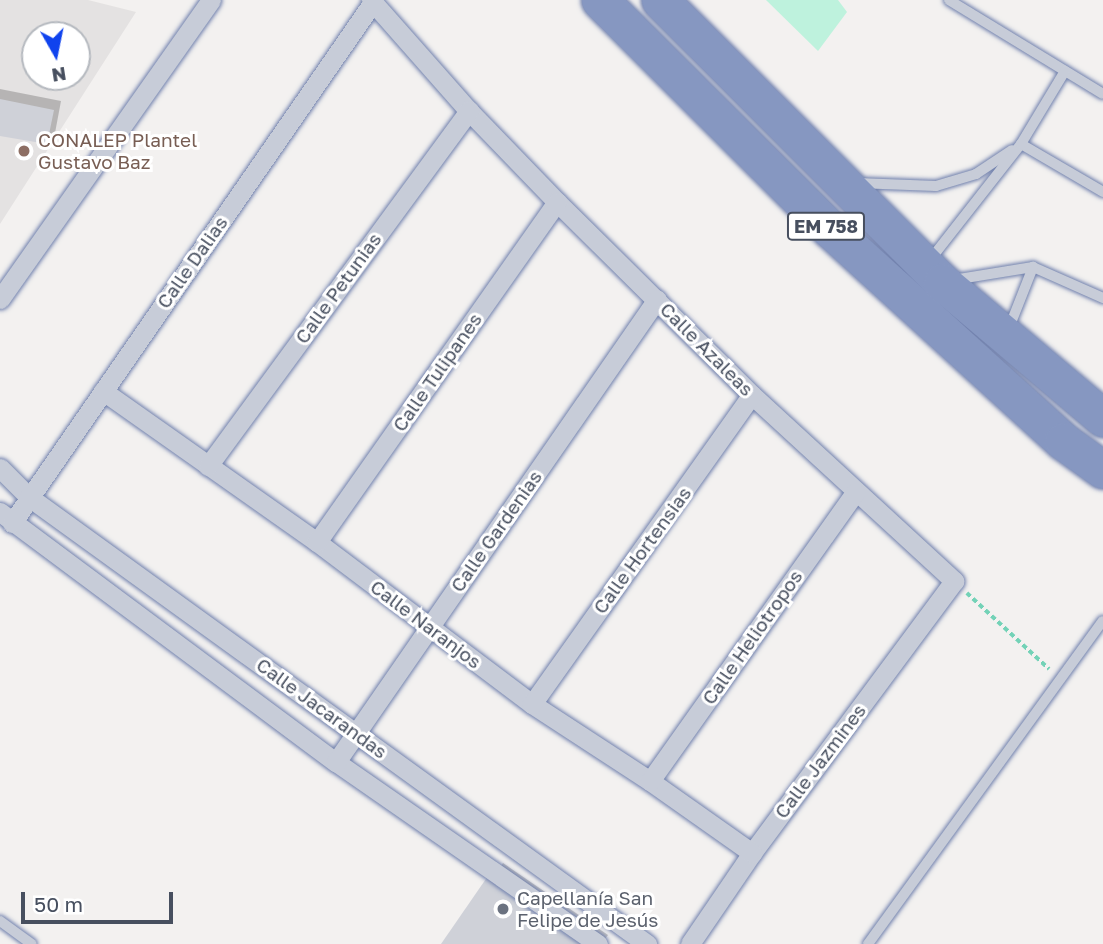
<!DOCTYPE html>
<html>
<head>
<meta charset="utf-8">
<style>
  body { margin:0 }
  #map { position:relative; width:1103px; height:944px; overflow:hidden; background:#f3f1f0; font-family:"Golos Text",sans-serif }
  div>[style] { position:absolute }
  .education>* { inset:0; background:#e4e2e2 }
  .green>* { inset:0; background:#bef2dd }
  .shadow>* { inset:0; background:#0003 }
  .building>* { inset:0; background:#cfd1d8 }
  .path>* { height:3.5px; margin-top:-1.75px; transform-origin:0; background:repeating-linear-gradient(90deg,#73d2b7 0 5px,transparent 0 8.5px) }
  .roads { filter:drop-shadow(0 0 2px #7181ad) drop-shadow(0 0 2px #7181ad) }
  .lane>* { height:10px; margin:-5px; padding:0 5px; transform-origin:5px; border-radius:5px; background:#c7ccd8 }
  .street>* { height:19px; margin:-9.5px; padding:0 9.5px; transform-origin:9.5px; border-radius:9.5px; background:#c7ccd8 }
  .highway>* { height:37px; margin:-18.5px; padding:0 18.5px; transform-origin:18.5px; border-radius:18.5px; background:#8697c1 }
  .dots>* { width:19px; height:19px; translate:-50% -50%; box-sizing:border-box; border:4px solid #fff; border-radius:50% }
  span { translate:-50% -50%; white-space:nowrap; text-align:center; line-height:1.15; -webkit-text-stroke:6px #fff; paint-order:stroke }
  .shield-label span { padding:2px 5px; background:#fff; border:2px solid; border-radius:5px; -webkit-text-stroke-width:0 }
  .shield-label { font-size:18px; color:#474f5f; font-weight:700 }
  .education-label { font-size:19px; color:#785e54 }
  .left { translate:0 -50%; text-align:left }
  .street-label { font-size:19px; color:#474f5f }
  .worship-label { font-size:19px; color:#5b616d }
  .north { position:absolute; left:21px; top:21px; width:70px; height:70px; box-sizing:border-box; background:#fff; border:2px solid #b5b9bf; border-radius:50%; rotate:171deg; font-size:19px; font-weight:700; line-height:28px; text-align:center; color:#474f5f }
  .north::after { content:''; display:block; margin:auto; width:24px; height:32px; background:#1043ee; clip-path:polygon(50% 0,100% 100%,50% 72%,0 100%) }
  .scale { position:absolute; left:21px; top:892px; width:152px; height:32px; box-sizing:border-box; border:4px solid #474f5f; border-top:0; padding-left:9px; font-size:21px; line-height:24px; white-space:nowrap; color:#474f5f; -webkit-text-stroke:5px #fff; paint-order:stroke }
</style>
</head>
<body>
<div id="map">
  <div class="education">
    <div style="clip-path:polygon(evenodd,0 0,88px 0,136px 12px,0 224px,0 0,35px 35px,77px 35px,77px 77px,35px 77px,35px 35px)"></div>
  </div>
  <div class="green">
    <div style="clip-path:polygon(766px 0,838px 0,847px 12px,818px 51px)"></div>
  </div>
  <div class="shadow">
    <div style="clip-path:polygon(0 89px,61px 101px,55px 133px,46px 142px,0 134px)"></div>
    <div style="clip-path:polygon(503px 863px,608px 935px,601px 944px,443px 944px)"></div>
  </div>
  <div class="building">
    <div style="clip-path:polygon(0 99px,54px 110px,47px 144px,0 136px)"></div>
    <div style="clip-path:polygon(490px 873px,593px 944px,441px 944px)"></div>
  </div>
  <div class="path">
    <div style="left:967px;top:593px;width:112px;rotate:42.8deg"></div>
  </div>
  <div class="roads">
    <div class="lane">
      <div style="left:949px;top:0;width:180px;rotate:31.4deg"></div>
      <div style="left:1021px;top:144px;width:95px;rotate:30.3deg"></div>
      <div style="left:857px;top:183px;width:79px;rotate:2.2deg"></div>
      <div style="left:936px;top:186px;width:42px;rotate:-16.7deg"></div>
      <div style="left:976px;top:174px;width:43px;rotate:-33.7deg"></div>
      <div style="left:930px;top:260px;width:147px;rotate:-51.9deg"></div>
      <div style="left:1021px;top:144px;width:85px;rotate:-58.9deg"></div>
      <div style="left:953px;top:280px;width:81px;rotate:-9.2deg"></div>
      <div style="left:1033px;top:267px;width:77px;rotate:23.9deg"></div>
      <div style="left:1009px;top:328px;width:66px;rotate:-68.5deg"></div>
      <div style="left:0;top:921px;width:39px;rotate:36deg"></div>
      <div style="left:868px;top:944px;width:399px;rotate:-54deg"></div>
    </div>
    <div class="street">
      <div style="left:371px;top:0;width:148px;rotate:48.6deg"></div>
      <div style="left:469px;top:111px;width:127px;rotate:46deg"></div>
      <div style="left:557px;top:202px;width:274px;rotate:44.7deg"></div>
      <div style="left:752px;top:395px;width:275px;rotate:42.6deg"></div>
      <div style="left:954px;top:581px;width:339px;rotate:126.6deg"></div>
      <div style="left:752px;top:853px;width:110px;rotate:124.3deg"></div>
      <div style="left:0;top:299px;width:366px;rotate:-54.8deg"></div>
      <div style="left:103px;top:391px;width:262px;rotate:35.2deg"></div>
      <div style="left:317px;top:542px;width:269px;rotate:37deg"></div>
      <div style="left:532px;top:704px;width:141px;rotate:33.1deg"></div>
      <div style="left:650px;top:781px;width:125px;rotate:35.2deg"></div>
      <div style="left:208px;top:466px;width:441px;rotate:-53.7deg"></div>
      <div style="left:0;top:468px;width:41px;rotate:45deg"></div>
      <div style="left:29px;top:497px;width:763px;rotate:35.88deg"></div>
      <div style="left:0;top:512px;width:419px;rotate:36.7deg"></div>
      <div style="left:336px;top:762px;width:319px;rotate:34.8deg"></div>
      <div style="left:12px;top:523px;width:634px;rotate:-55.28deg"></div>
      <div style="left:317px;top:542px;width:416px;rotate:-54.8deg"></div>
      <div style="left:532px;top:704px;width:379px;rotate:-54.6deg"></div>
      <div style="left:336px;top:762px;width:563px;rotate:-55.27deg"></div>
      <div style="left:650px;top:781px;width:354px;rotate:-54.6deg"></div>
    </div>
    <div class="highway">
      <div style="left:600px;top:0;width:325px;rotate:44.9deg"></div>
      <div style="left:830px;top:229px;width:315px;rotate:42.3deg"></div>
      <div style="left:1063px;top:441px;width:49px;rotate:35.9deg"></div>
      <div style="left:660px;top:0;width:399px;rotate:45deg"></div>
      <div style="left:942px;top:282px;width:211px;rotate:40.2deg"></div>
    </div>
  </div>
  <div class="dots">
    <div style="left:24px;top:151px;background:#8d6e63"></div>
    <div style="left:503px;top:909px;background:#6b7280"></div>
  </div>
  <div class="shield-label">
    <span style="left:826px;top:226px">EM 758</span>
  </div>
  <div class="education-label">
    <span class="left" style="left:38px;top:151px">CONALEP Plantel<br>Gustavo Baz</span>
  </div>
  <div class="street-label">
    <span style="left:192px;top:262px;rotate:-55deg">Calle Dalias</span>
    <span style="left:338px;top:288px;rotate:-54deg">Calle Petunias</span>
    <span style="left:707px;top:349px;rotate:45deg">Calle Azaleas</span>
    <span style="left:437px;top:372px;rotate:-55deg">Calle Tulipanes</span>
    <span style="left:496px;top:531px;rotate:-55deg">Calle Gardenias</span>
    <span style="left:642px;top:550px;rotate:-54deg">Calle Hortensias</span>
    <span style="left:426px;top:624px;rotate:37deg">Calle Naranjos</span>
    <span style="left:752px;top:637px;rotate:-55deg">Calle Heliotropos</span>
    <span style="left:322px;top:708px;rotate:36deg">Calle Jacarandas</span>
    <span style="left:820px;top:761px;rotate:-53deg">Calle Jazmines</span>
  </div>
  <div class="worship-label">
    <span class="left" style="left:517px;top:909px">Capellanía San<br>Felipe de Jesús</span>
  </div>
  <div class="north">N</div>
  <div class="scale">50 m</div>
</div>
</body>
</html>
